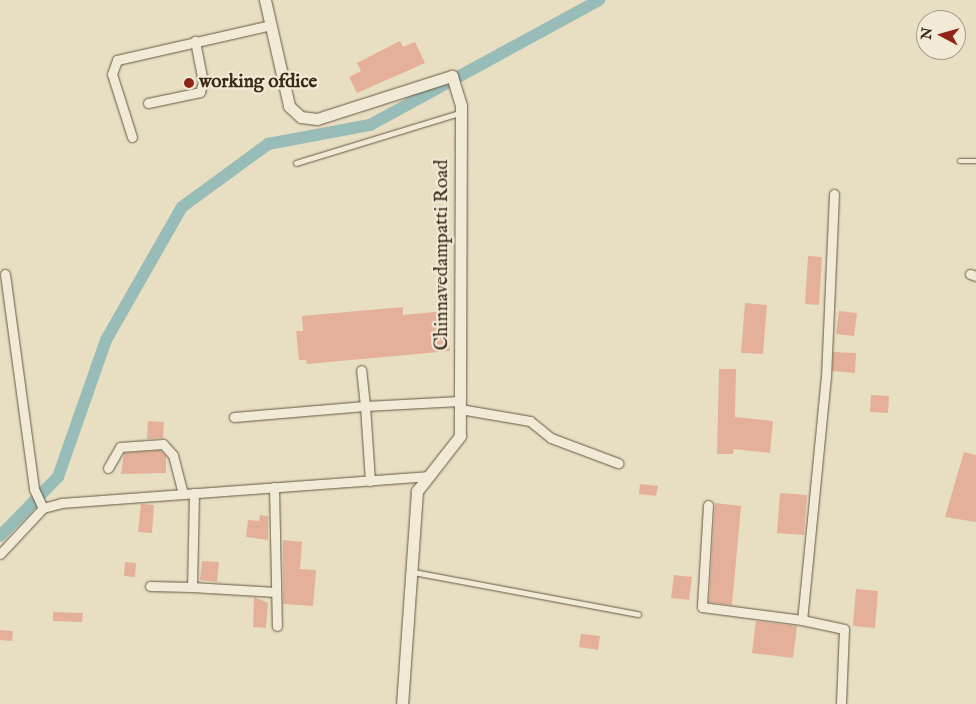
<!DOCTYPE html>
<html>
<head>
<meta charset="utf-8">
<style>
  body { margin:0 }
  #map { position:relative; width:976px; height:704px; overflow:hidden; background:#e8dfc2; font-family:"IM FELL English",serif }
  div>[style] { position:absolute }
  .canal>* { height:12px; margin:-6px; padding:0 6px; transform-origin:6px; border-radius:6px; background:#98bcb8 }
  .building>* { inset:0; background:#e4b099 }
  .roads { filter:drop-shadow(0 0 1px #665842) drop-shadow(0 0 1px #665842) }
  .service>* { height:4.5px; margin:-2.25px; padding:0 2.25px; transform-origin:2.25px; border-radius:2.25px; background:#f0ead7 }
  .minor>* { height:9px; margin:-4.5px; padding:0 4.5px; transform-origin:4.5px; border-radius:4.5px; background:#f0ead7 }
  .tertiary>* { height:11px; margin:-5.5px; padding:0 5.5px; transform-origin:5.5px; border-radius:5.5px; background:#f0ead7 }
  .dots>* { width:14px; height:14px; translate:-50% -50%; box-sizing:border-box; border:2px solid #f0ead7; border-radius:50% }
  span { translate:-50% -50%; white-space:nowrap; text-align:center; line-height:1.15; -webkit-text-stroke:4.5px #f0ead7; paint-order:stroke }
  .poi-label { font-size:19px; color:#3a2b17; font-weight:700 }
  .left { translate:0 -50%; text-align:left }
  .street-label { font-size:19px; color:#3a2b17 }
  .north { position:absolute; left:916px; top:10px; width:50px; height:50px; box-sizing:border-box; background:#f0ead7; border:1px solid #a79e8a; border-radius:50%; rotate:276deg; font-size:14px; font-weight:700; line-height:20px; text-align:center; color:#3a2b17 }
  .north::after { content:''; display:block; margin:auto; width:18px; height:22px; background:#8f2418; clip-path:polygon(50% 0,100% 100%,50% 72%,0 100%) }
</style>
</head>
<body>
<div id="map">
  <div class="canal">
    <div style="left:0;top:536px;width:83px;rotate:-45.5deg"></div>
    <div style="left:58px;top:477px;width:145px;rotate:-70.7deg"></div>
    <div style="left:106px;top:340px;width:153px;rotate:-60.3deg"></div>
    <div style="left:182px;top:207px;width:107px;rotate:-36.2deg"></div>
    <div style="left:268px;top:144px;width:104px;rotate:-10.6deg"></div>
    <div style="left:370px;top:125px;width:261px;rotate:-28.6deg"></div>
  </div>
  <div class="building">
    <div style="clip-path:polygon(400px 41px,403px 47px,415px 42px,425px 63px,357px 93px,349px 77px,361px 71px,357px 63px)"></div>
    <div style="clip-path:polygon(808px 256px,822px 257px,819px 305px,805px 304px)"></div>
    <div style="clip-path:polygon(745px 303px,767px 305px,763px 354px,741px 353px)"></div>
    <div style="clip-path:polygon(403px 307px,403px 315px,446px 311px,450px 351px,307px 364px,306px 360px,299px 360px,296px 331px,303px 331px,302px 316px)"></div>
    <div style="clip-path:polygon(839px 311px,857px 313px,854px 336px,836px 334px)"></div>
    <div style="clip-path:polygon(833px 352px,856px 353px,855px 373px,832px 371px)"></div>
    <div style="clip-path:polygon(719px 369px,736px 369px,735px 417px,773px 421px,770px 453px,734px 449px,733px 454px,717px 454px)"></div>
    <div style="clip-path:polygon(871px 395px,889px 396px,888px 413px,870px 412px)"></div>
    <div style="clip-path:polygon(148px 421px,164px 422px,163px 438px,147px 439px)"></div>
    <div style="clip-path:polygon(160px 450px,166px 456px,166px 473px,121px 474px,124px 453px)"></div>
    <div style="clip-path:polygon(964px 452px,976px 455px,976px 522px,945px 517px)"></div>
    <div style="clip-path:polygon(640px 484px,658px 486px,656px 496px,639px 494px)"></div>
    <div style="clip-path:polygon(780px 493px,807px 495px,804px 535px,777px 533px)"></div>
    <div style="clip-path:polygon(715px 503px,741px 506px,732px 605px,709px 602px)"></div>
    <div style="clip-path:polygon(141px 504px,154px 505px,152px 533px,138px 532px)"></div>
    <div style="clip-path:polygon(260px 515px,268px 516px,268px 540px,246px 537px,248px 520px,259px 521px)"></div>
    <div style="clip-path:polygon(283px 540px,302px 542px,300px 569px,316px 570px,313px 606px,283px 604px)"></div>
    <div style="clip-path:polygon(202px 561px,219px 562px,217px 582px,200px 580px)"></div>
    <div style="clip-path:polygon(125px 562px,136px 563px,135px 577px,124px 576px)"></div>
    <div style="clip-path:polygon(674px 575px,692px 577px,689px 600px,671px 598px)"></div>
    <div style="clip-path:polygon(856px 589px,878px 591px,875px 628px,853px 626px)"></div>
    <div style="clip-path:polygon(254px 597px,268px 603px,266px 628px,253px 627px)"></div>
    <div style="clip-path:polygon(53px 612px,83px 613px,82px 622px,53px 621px)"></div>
    <div style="clip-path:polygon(756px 621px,797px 626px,793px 658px,752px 653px)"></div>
    <div style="clip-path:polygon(0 630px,13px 631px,12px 641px,0 640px)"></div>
    <div style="clip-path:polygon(581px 634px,600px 636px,598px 650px,579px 647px)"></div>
  </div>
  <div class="roads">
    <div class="service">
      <div style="left:960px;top:161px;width:16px"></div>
      <div style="left:296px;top:163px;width:171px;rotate:-17deg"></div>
      <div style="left:413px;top:572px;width:229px;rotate:10.6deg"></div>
    </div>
    <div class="minor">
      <div style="left:148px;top:103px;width:53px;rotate:-11.9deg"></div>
      <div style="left:200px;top:92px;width:10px;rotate:-73deg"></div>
      <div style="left:203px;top:82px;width:42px;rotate:-101deg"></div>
      <div style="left:132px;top:137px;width:66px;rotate:-107.6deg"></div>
      <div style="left:112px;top:74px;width:15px;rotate:-70deg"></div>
      <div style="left:117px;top:60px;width:158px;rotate:-12.8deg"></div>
      <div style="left:834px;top:194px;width:182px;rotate:92.5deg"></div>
      <div style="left:826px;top:376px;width:245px;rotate:95.6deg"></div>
      <div style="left:802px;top:620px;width:43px;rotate:12.1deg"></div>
      <div style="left:844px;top:629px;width:75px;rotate:92.3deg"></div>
      <div style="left:5px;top:274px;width:217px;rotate:82.3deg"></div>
      <div style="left:34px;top:489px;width:21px;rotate:65deg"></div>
      <div style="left:970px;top:274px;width:6px;rotate:18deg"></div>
      <div style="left:460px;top:409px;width:71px;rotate:9.7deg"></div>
      <div style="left:530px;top:421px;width:27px;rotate:39deg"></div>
      <div style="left:551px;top:438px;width:72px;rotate:20.5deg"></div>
      <div style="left:234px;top:417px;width:131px;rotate:-4.8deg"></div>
      <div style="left:365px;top:406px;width:36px;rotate:-96deg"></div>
      <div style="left:108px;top:468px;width:24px;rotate:-60deg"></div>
      <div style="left:120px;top:447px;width:43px;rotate:-4deg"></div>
      <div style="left:163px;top:444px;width:15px;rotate:48deg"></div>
      <div style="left:173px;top:455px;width:40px;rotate:75.6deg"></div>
      <div style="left:370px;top:481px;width:75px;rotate:-93.8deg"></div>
      <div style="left:365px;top:406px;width:95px;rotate:-3deg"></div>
      <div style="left:274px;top:487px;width:139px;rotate:88.8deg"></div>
      <div style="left:194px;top:493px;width:94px;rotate:91.2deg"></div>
      <div style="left:192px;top:587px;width:84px;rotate:3.4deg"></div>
      <div style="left:708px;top:505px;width:102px;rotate:93.4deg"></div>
      <div style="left:702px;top:607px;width:101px;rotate:7.4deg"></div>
      <div style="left:0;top:554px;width:63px;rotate:-46.9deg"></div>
      <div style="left:43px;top:508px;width:20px;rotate:-15deg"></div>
      <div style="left:62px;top:503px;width:368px;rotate:-4.2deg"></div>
      <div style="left:150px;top:586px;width:42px;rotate:1.4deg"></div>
    </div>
    <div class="tertiary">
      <div style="left:265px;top:0;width:109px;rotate:77.2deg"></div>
      <div style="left:289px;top:106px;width:16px;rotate:43deg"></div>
      <div style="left:301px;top:117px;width:16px;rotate:7deg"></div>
      <div style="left:317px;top:119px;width:142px;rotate:-17.7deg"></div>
      <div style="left:452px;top:76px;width:30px;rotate:73deg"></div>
      <div style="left:461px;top:105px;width:331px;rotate:90.2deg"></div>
      <div style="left:460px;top:436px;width:70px;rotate:128deg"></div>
      <div style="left:417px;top:491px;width:214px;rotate:94deg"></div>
    </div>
  </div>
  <div class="dots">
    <div style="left:189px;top:83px;background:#8f2418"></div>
  </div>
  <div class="poi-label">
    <span class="left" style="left:199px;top:83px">working ofdice</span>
  </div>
  <div class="street-label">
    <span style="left:443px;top:255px;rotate:-90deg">Chinnavedampatti Road</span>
  </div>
  <div class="north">N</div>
</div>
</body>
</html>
